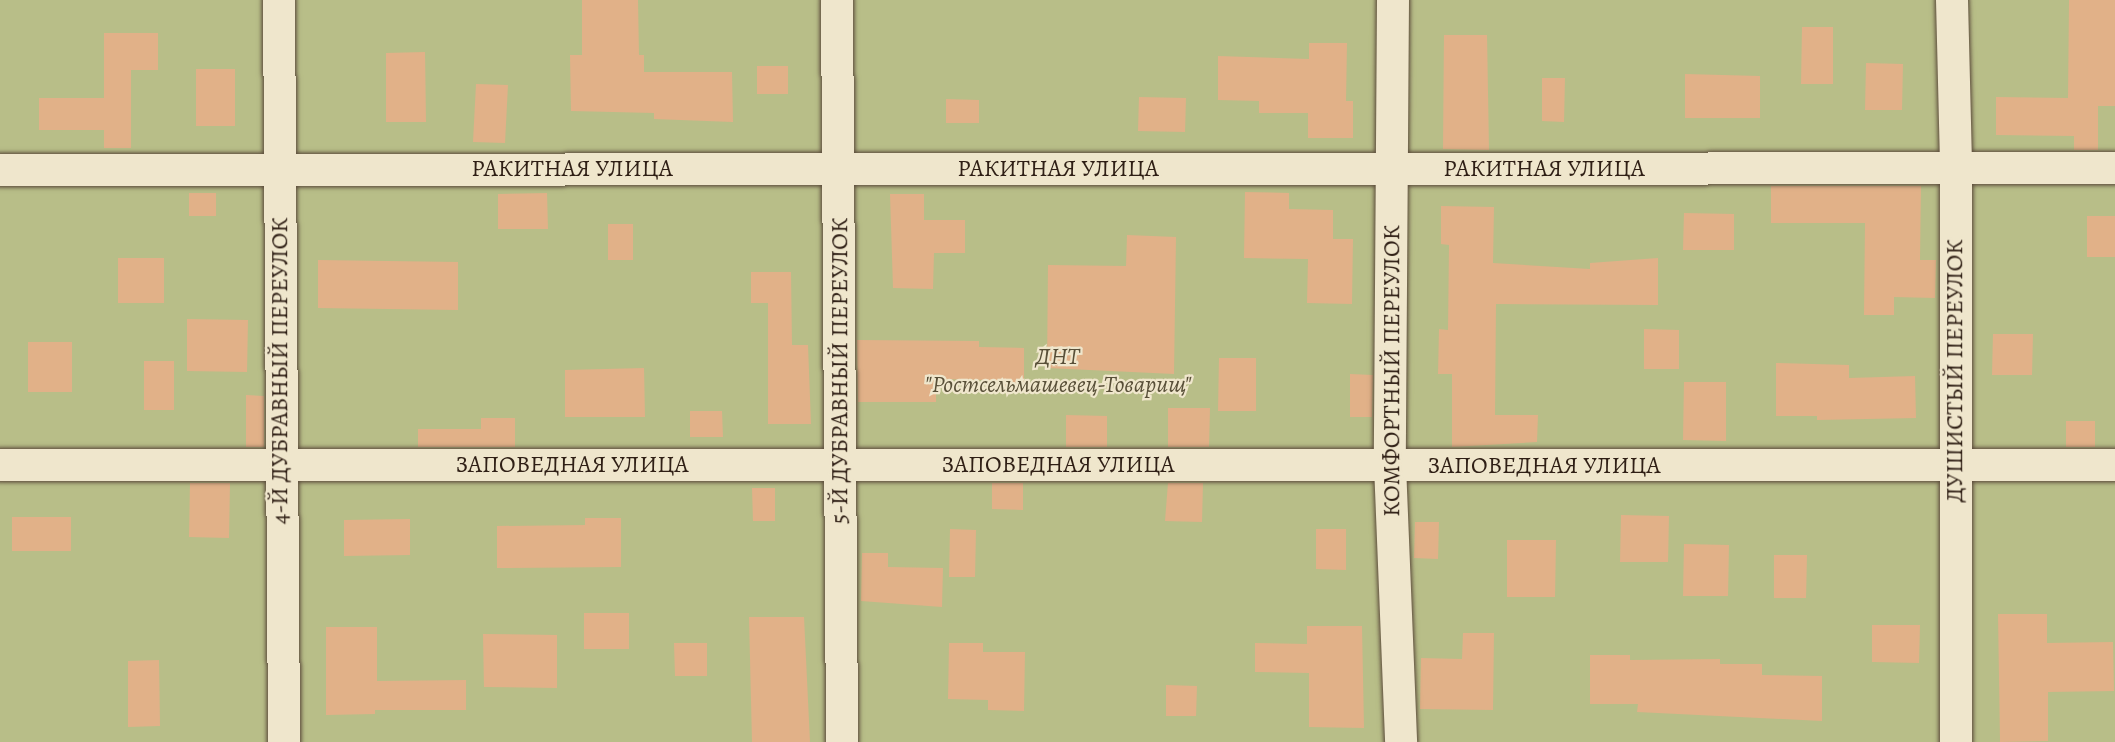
<!DOCTYPE html>
<html>
<head>
<meta charset="utf-8">
<style>
  body { margin:0 }
  #map { position:relative; width:2115px; height:742px; overflow:hidden; background:#e6d8b0; font-family:Alegreya,serif }
  div>[style] { position:absolute }
  .green>* { inset:0; background:#b8be88 }
  .building>* { inset:0; background:#e1b188 }
  .roads { filter:drop-shadow(0 0 2px #5d4d3c) drop-shadow(0 0 2px #5d4d3c) }
  .minor>* { height:32px; margin:-16px; padding:0 16px; transform-origin:16px; border-radius:16px; background:#efe6cc }
  span { translate:-50% -50%; white-space:nowrap; text-align:center; line-height:1.15; -webkit-text-stroke:4.5px #efe6cc; paint-order:stroke }
  .street-label { font-size:24px; color:#2f1f15 }
  .park-label { font-size:24px; color:#584f38; font-style:italic }
</style>
</head>
<body>
<div id="map">
  <div class="green">
    <div style="clip-path:polygon(0 0,2115px 0,2115px 742px,0 742px)"></div>
  </div>
  <div class="building">
    <div style="clip-path:polygon(582px 0,638px 0,639px 55px,644px 55px,644px 72px,732px 72px,733px 122px,654px 119px,654px 113px,571px 111px,570px 55px,582px 55px)"></div>
    <div style="clip-path:polygon(2069px 0,2115px 0,2115px 106px,2098px 106px,2098px 150px,2074px 150px,2074px 136px,1996px 135px,1996px 97px,2068px 98px)"></div>
    <div style="clip-path:polygon(1802px 27px,1833px 27px,1833px 84px,1801px 84px)"></div>
    <div style="clip-path:polygon(104px 33px,158px 33px,158px 70px,131px 70px,131px 148px,104px 148px,104px 130px,39px 130px,39px 98px,104px 98px)"></div>
    <div style="clip-path:polygon(1444px 35px,1487px 35px,1489px 150px,1443px 149px)"></div>
    <div style="clip-path:polygon(1309px 43px,1347px 43px,1346px 101px,1353px 101px,1353px 138px,1308px 138px,1308px 113px,1259px 113px,1259px 101px,1218px 100px,1218px 56px,1309px 59px)"></div>
    <div style="clip-path:polygon(425px 52px,426px 122px,386px 122px,386px 53px)"></div>
    <div style="clip-path:polygon(1866px 63px,1903px 64px,1902px 110px,1865px 110px)"></div>
    <div style="clip-path:polygon(757px 66px,788px 66px,788px 94px,757px 94px)"></div>
    <div style="clip-path:polygon(196px 69px,235px 69px,235px 126px,196px 126px)"></div>
    <div style="clip-path:polygon(1685px 74px,1760px 76px,1760px 118px,1685px 118px)"></div>
    <div style="clip-path:polygon(1542px 78px,1565px 78px,1564px 122px,1542px 121px)"></div>
    <div style="clip-path:polygon(476px 84px,508px 85px,505px 143px,473px 142px)"></div>
    <div style="clip-path:polygon(1139px 97px,1186px 98px,1185px 132px,1138px 131px)"></div>
    <div style="clip-path:polygon(946px 99px,979px 100px,979px 123px,946px 123px)"></div>
    <div style="clip-path:polygon(1771px 186px,1921px 186px,1920px 260px,1936px 260px,1935px 298px,1894px 297px,1894px 315px,1864px 315px,1865px 223px,1771px 223px)"></div>
    <div style="clip-path:polygon(1245px 192px,1289px 193px,1289px 209px,1333px 210px,1333px 239px,1353px 239px,1352px 304px,1307px 303px,1308px 259px,1244px 258px)"></div>
    <div style="clip-path:polygon(189px 193px,216px 193px,216px 216px,189px 216px)"></div>
    <div style="clip-path:polygon(547px 193px,548px 229px,498px 229px,498px 194px)"></div>
    <div style="clip-path:polygon(890px 194px,924px 194px,924px 220px,965px 220px,965px 253px,934px 253px,933px 289px,893px 288px)"></div>
    <div style="clip-path:polygon(1441px 206px,1494px 207px,1493px 263px,1590px 269px,1590px 263px,1658px 258px,1658px 305px,1496px 304px,1495px 415px,1538px 415px,1537px 442px,1452px 447px,1452px 374px,1438px 374px,1439px 329px,1448px 330px,1449px 245px,1441px 244px)"></div>
    <div style="clip-path:polygon(1684px 213px,1734px 214px,1734px 250px,1683px 250px)"></div>
    <div style="clip-path:polygon(2087px 216px,2115px 216px,2115px 257px,2087px 257px)"></div>
    <div style="clip-path:polygon(608px 224px,633px 224px,633px 260px,608px 260px)"></div>
    <div style="clip-path:polygon(1127px 235px,1176px 237px,1174px 374px,1047px 368px,1048px 265px,1126px 266px)"></div>
    <div style="clip-path:polygon(118px 258px,164px 258px,164px 303px,118px 303px)"></div>
    <div style="clip-path:polygon(318px 260px,458px 262px,458px 310px,318px 308px)"></div>
    <div style="clip-path:polygon(751px 272px,791px 272px,792px 345px,808px 345px,811px 424px,768px 424px,768px 303px,751px 303px)"></div>
    <div style="clip-path:polygon(187px 319px,248px 320px,247px 372px,187px 371px)"></div>
    <div style="clip-path:polygon(1644px 329px,1679px 330px,1679px 369px,1644px 369px)"></div>
    <div style="clip-path:polygon(1993px 334px,2033px 334px,2032px 375px,1992px 375px)"></div>
    <div style="clip-path:polygon(857px 340px,979px 341px,979px 347px,1024px 348px,1024px 387px,987px 387px,987px 380px,936px 379px,936px 402px,858px 402px)"></div>
    <div style="clip-path:polygon(28px 342px,72px 342px,72px 392px,28px 392px)"></div>
    <div style="clip-path:polygon(1219px 358px,1256px 358px,1256px 411px,1218px 411px)"></div>
    <div style="clip-path:polygon(144px 361px,174px 361px,174px 410px,144px 410px)"></div>
    <div style="clip-path:polygon(1776px 363px,1849px 365px,1849px 378px,1915px 376px,1916px 418px,1817px 420px,1817px 416px,1776px 416px)"></div>
    <div style="clip-path:polygon(644px 368px,645px 417px,565px 417px,565px 370px)"></div>
    <div style="clip-path:polygon(1350px 374px,1373px 375px,1372px 417px,1350px 417px)"></div>
    <div style="clip-path:polygon(1684px 382px,1726px 382px,1726px 441px,1683px 440px)"></div>
    <div style="clip-path:polygon(246px 395px,264px 396px,264px 447px,246px 447px)"></div>
    <div style="clip-path:polygon(1168px 408px,1210px 408px,1209px 447px,1168px 447px)"></div>
    <div style="clip-path:polygon(690px 411px,722px 411px,723px 437px,690px 437px)"></div>
    <div style="clip-path:polygon(1066px 415px,1107px 416px,1107px 447px,1066px 447px)"></div>
    <div style="clip-path:polygon(481px 418px,515px 418px,515px 447px,418px 447px,418px 429px,481px 429px)"></div>
    <div style="clip-path:polygon(2066px 421px,2095px 421px,2095px 447px,2066px 447px)"></div>
    <div style="clip-path:polygon(190px 483px,230px 483px,229px 538px,189px 537px)"></div>
    <div style="clip-path:polygon(992px 483px,1023px 483px,1023px 510px,992px 509px)"></div>
    <div style="clip-path:polygon(1168px 483px,1203px 483px,1202px 522px,1165px 521px)"></div>
    <div style="clip-path:polygon(752px 488px,775px 488px,775px 521px,753px 521px)"></div>
    <div style="clip-path:polygon(1621px 515px,1669px 516px,1668px 562px,1620px 562px)"></div>
    <div style="clip-path:polygon(12px 517px,71px 517px,71px 551px,12px 551px)"></div>
    <div style="clip-path:polygon(585px 518px,621px 518px,621px 567px,497px 568px,497px 526px,585px 525px)"></div>
    <div style="clip-path:polygon(410px 519px,410px 555px,344px 556px,344px 520px)"></div>
    <div style="clip-path:polygon(1415px 522px,1439px 522px,1438px 559px,1414px 558px)"></div>
    <div style="clip-path:polygon(950px 529px,976px 530px,975px 577px,949px 577px)"></div>
    <div style="clip-path:polygon(1316px 529px,1346px 529px,1346px 570px,1316px 569px)"></div>
    <div style="clip-path:polygon(1507px 540px,1556px 540px,1555px 597px,1507px 597px)"></div>
    <div style="clip-path:polygon(1684px 544px,1729px 545px,1728px 596px,1683px 596px)"></div>
    <div style="clip-path:polygon(862px 553px,888px 553px,888px 567px,943px 568px,942px 607px,861px 601px)"></div>
    <div style="clip-path:polygon(1774px 555px,1807px 555px,1806px 598px,1774px 598px)"></div>
    <div style="clip-path:polygon(584px 613px,629px 613px,629px 649px,584px 649px)"></div>
    <div style="clip-path:polygon(1998px 614px,2047px 614px,2047px 643px,2113px 642px,2114px 691px,2048px 692px,2048px 741px,2000px 742px)"></div>
    <div style="clip-path:polygon(749px 617px,804px 617px,810px 742px,752px 742px)"></div>
    <div style="clip-path:polygon(1872px 625px,1920px 625px,1919px 663px,1872px 662px)"></div>
    <div style="clip-path:polygon(1307px 626px,1362px 626px,1364px 728px,1309px 727px,1309px 673px,1255px 672px,1255px 643px,1307px 644px)"></div>
    <div style="clip-path:polygon(326px 627px,377px 627px,377px 681px,466px 680px,466px 710px,375px 710px,375px 714px,326px 715px)"></div>
    <div style="clip-path:polygon(1463px 633px,1494px 633px,1493px 710px,1420px 709px,1421px 658px,1462px 659px)"></div>
    <div style="clip-path:polygon(483px 634px,557px 635px,557px 688px,484px 687px)"></div>
    <div style="clip-path:polygon(674px 643px,707px 643px,707px 676px,675px 676px)"></div>
    <div style="clip-path:polygon(949px 643px,983px 643px,983px 652px,1025px 652px,1024px 711px,988px 710px,988px 700px,948px 699px)"></div>
    <div style="clip-path:polygon(1590px 655px,1630px 655px,1630px 660px,1720px 659px,1720px 664px,1762px 664px,1762px 675px,1822px 676px,1822px 721px,1637px 712px,1638px 704px,1590px 704px)"></div>
    <div style="clip-path:polygon(159px 660px,160px 726px,128px 727px,128px 661px)"></div>
    <div style="clip-path:polygon(1166px 685px,1197px 686px,1196px 716px,1166px 716px)"></div>
  </div>
  <div class="roads">
    <div class="minor">
      <div style="left:279px;top:0;width:742px;rotate:89.61deg"></div>
      <div style="left:837px;top:0;width:742px;rotate:89.61deg"></div>
      <div style="left:1393px;top:0;width:465px;rotate:90.4deg"></div>
      <div style="left:1390px;top:465px;width:277px;rotate:87.7deg"></div>
      <div style="left:1952px;top:0;width:169px;rotate:88.6deg"></div>
      <div style="left:1956px;top:169px;width:573px;rotate:90deg"></div>
      <div style="left:0;top:170px;width:2115px;rotate:-0.05deg"></div>
      <div style="left:0;top:465px;width:2115px"></div>
    </div>
  </div>
  <div class="street-label">
    <span style="left:572px;top:169px">РАКИТНАЯ УЛИЦА</span>
    <span style="left:1058px;top:169px">РАКИТНАЯ УЛИЦА</span>
    <span style="left:1544px;top:169px">РАКИТНАЯ УЛИЦА</span>
    <span style="left:280px;top:371px;rotate:-90deg">4-Й ДУБРАВНЫЙ ПЕРЕУЛОК</span>
    <span style="left:840px;top:371px;rotate:-90deg">5-Й ДУБРАВНЫЙ ПЕРЕУЛОК</span>
    <span style="left:1392px;top:371px;rotate:-90deg">КОМФОРТНЫЙ ПЕРЕУЛОК</span>
    <span style="left:1955px;top:371px;rotate:-90deg">ДУШИСТЫЙ ПЕРЕУЛОК</span>
    <span style="left:572px;top:465px">ЗАПОВЕДНАЯ УЛИЦА</span>
    <span style="left:1058px;top:465px">ЗАПОВЕДНАЯ УЛИЦА</span>
    <span style="left:1544px;top:466px">ЗАПОВЕДНАЯ УЛИЦА</span>
  </div>
  <div class="park-label">
    <span style="left:1058px;top:371px">ДНТ<br>"Ростсельмашевец-Товарищ"</span>
  </div>
</div>
</body>
</html>
